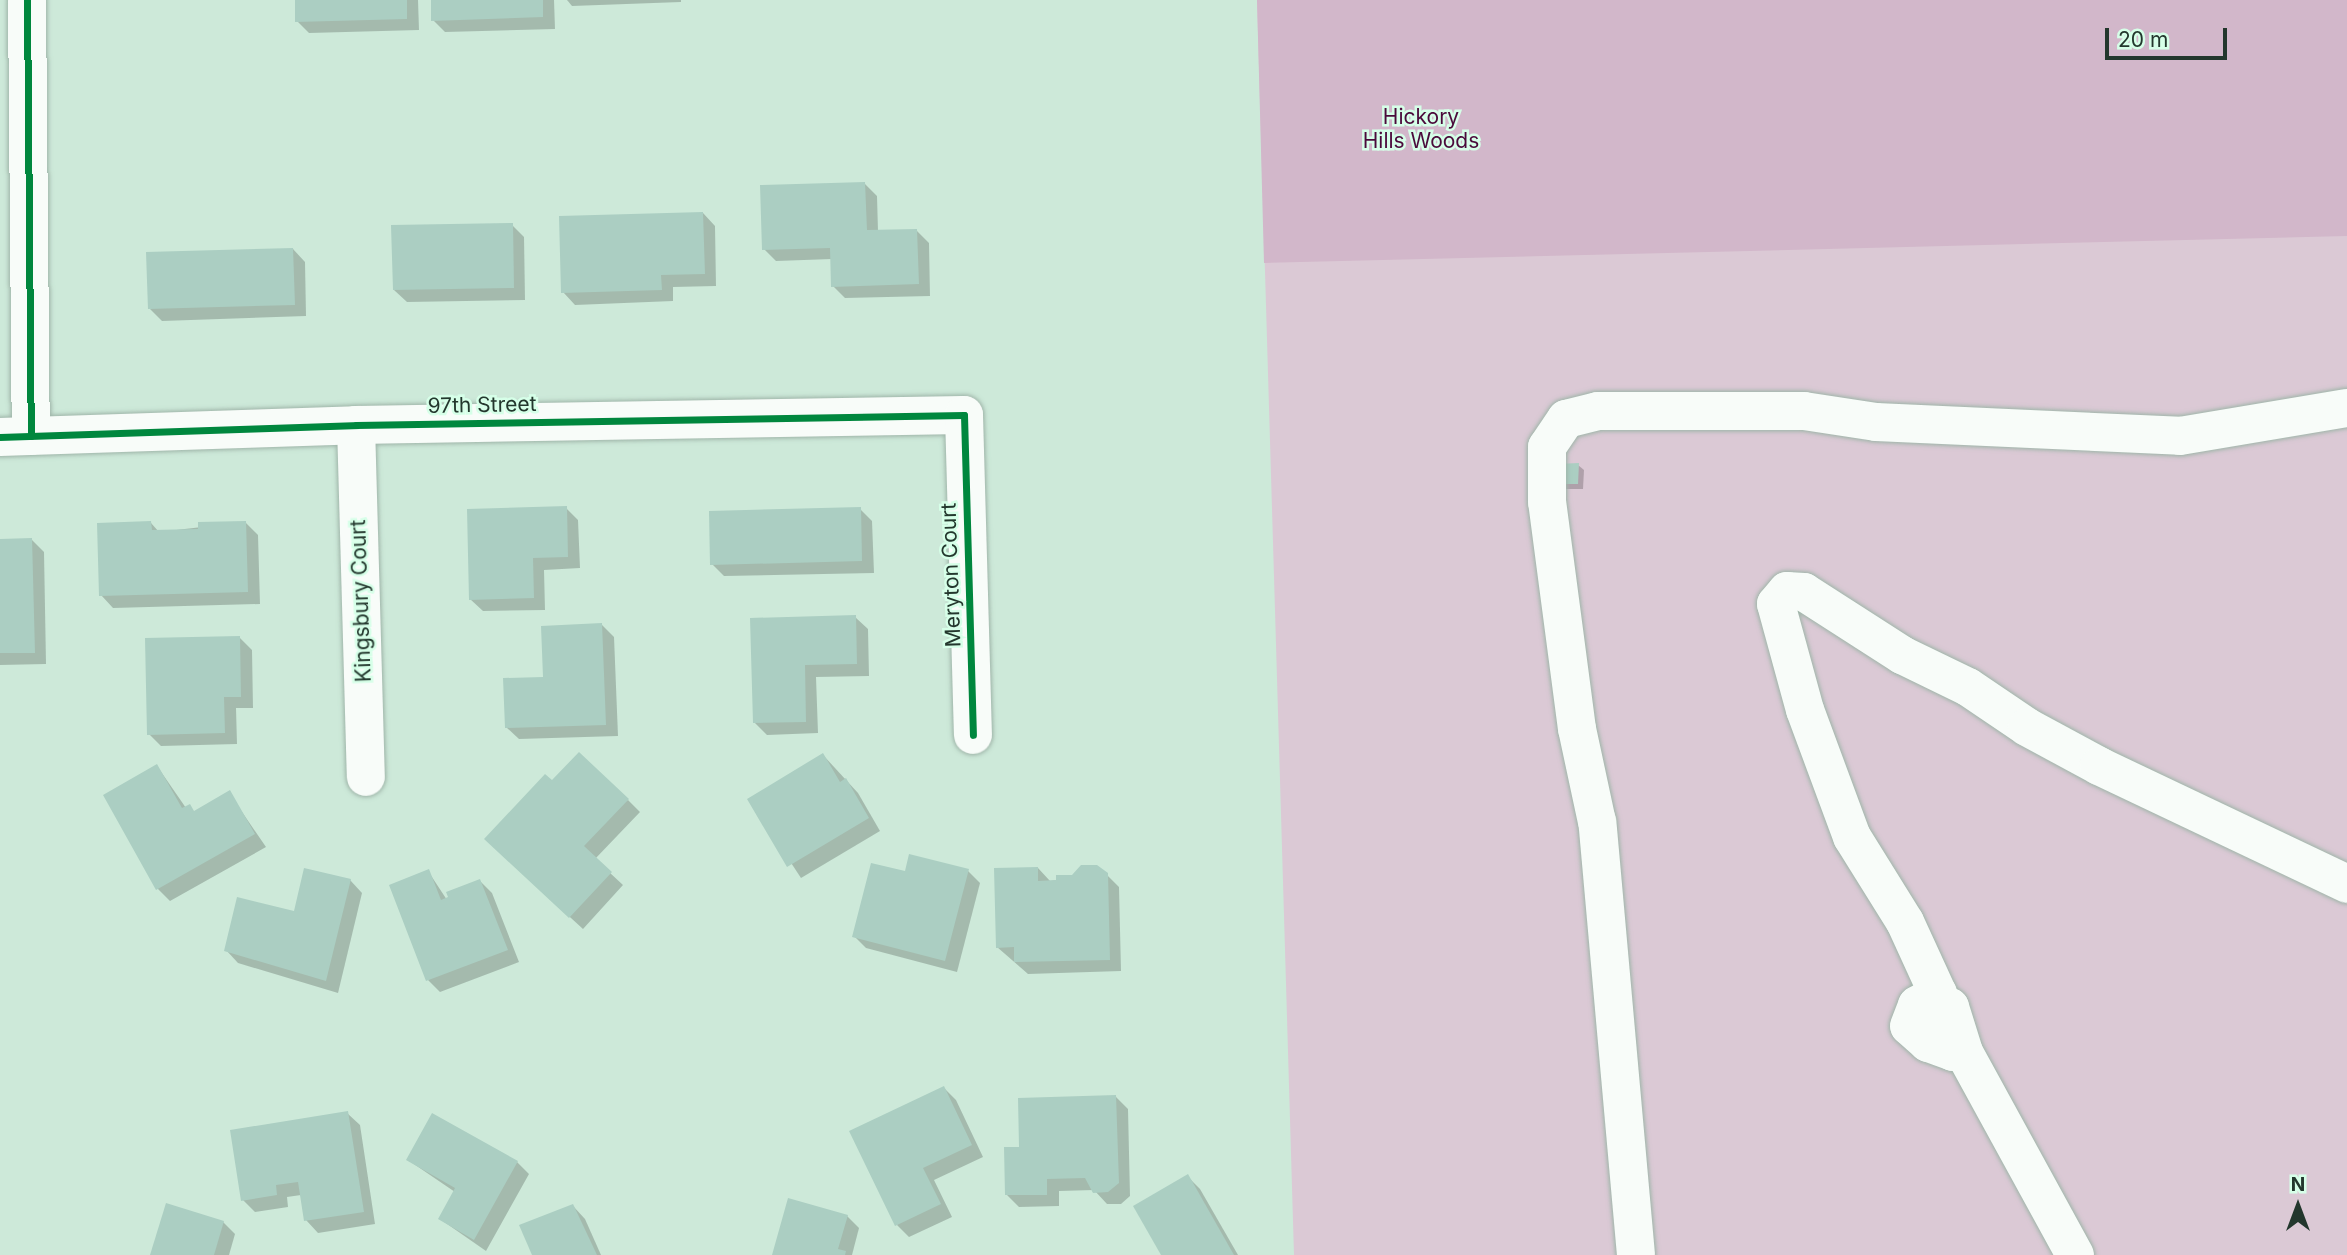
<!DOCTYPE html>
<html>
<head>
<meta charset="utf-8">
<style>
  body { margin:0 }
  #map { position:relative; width:2347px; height:1255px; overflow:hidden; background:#cde9d9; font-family:Inter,sans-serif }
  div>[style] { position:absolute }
  .green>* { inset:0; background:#dbc9d5 }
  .forest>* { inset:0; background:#d2b7ca }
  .shadow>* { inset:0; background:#0003 }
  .building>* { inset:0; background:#abcec2 }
  .roads { filter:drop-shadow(0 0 2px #9fb5a9) drop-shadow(0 0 2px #9fb5a9) }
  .minor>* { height:38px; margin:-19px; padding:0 19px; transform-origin:19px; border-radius:19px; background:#f8fcf9 }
  .cycleway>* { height:7px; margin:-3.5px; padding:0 3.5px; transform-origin:3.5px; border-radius:3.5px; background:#00873e }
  span { translate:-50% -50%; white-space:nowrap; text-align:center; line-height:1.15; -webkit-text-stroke:5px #d6ffe8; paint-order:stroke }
  .park-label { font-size:21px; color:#4b0a3b }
  .street-label { font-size:21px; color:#23372d }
  .north { position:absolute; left:2263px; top:1171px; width:70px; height:70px; -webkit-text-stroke:5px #d6ffe8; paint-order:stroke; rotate:0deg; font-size:19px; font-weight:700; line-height:28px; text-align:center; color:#23372d }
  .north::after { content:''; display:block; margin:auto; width:24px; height:32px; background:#23372d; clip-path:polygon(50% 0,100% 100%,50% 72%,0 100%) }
  .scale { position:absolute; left:2105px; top:28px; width:122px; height:32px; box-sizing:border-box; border:4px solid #23372d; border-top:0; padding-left:9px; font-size:21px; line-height:24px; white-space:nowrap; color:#23372d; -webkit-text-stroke:5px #d6ffe8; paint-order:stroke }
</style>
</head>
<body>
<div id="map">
  <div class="green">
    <div style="clip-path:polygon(1257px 0,2347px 0,2347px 1255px,1294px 1255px)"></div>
  </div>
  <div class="forest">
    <div style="clip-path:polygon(1257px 0,2347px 0,2347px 236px,1264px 263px)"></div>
  </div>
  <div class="shadow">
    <div style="clip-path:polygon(297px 0,418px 0,419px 30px,309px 33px,297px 21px)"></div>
    <div style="clip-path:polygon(433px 0,554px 0,555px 29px,445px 32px,433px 20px)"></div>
    <div style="clip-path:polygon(567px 0,681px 0,681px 2px,572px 6px)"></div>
    <div style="clip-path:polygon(864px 183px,877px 196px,878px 231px,916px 230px,929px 243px,930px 296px,845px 298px,833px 286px,832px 259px,776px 261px,764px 249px)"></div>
    <div style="clip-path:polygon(703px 213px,715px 226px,716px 286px,673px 287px,673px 301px,575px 305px,563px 292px)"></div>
    <div style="clip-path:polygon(512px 225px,524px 237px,525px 300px,407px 302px,394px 290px)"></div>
    <div style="clip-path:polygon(293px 249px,305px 262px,306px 316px,162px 321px,150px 309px)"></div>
    <div style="clip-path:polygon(1578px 465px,1584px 470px,1583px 489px,1564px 489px,1557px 466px)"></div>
    <div style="clip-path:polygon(566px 508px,578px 520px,580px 568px,544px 570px,545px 610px,483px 611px,470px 599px)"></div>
    <div style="clip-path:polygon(860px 509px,872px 521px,874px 573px,724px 576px,712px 564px)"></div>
    <div style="clip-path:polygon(245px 522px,258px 535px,260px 604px,113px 608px,101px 595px,151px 523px,159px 532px)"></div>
    <div style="clip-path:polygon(32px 540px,44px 552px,46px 664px,0 665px,0 541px)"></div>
    <div style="clip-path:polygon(855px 617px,868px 629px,869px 676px,816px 677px,818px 733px,767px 735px,754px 722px,752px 620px)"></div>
    <div style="clip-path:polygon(602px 625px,614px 637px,618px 736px,519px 739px,506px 727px,545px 679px)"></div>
    <div style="clip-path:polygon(239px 637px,252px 650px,253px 708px,236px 708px,237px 744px,161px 746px,149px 734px)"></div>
    <div style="clip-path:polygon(823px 755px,858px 793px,880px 831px,801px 878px,749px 799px)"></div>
    <div style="clip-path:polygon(157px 766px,186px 808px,196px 812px,229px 793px,266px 847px,170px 901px,158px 889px)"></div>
    <div style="clip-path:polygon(628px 800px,640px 812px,595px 859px,623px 885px,583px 929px,498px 851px)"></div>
    <div style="clip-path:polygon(1038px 868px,1050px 881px,1106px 874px,1119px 887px,1121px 971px,1028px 974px,997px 947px)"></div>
    <div style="clip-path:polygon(428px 871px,447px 900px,480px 881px,492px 893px,519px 962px,440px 992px,428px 980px)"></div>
    <div style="clip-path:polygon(968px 871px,980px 883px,957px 972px,866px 948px,854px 936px)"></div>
    <div style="clip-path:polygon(350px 880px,362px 893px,338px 993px,238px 963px,226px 950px)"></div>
    <div style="clip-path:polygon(944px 1088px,956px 1100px,983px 1157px,934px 1180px,952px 1217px,909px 1237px,897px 1225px)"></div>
    <div style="clip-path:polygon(1116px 1097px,1128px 1109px,1130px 1196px,1121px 1204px,1107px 1204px,1094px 1190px,1059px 1191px,1059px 1206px,1019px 1207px,1007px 1195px)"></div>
    <div style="clip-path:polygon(347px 1113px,360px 1125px,375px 1224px,318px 1233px,306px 1220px,301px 1195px,287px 1197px,288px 1207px,255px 1212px,243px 1200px)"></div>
    <div style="clip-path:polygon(408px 1160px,517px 1162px,529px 1174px,486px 1251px,440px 1219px,455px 1192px)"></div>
    <div style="clip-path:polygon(1188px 1177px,1200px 1189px,1238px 1255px,1163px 1255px)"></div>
    <div style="clip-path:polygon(573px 1206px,585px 1219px,601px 1255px,534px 1255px)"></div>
    <div style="clip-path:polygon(847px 1216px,859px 1228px,852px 1255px,774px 1255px)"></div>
    <div style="clip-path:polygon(223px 1222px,235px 1234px,229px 1255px,152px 1255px)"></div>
  </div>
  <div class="building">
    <div style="clip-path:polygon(295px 0,407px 0,407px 19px,295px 22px)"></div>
    <div style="clip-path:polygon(431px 0,543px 0,543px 17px,431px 21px)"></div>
    <div style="clip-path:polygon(865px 182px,867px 230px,917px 229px,919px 284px,831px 287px,830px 248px,762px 250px,760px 185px)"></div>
    <div style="clip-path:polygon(703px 212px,705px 274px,661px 275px,662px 290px,561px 293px,559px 216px)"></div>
    <div style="clip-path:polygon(513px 223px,514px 288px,393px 290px,391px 225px)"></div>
    <div style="clip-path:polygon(293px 248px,295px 305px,148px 309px,146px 252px)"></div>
    <div style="clip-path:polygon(1579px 463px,1578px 484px,1557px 484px,1556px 464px)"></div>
    <div style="clip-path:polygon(567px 506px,568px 557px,533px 558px,534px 598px,469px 600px,467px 509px)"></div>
    <div style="clip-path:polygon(861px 507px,862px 561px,710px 565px,709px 511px)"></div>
    <div style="clip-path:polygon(151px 521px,152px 530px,198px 529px,198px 522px,246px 521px,248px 592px,99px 596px,97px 523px)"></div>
    <div style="clip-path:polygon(32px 538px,35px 653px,0 653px,0 539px)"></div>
    <div style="clip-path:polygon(856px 615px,857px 664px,805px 665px,806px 722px,753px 723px,750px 618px)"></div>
    <div style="clip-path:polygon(602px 623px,606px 725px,505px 728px,503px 678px,543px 677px,541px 626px)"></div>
    <div style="clip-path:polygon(240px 636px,241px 697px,224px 697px,225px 733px,147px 735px,145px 638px)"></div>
    <div style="clip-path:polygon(579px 752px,629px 799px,584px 846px,612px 872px,569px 918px,484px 839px,545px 774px,552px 780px)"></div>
    <div style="clip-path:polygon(823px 753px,840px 782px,846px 778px,869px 818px,787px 867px,747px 799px)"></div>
    <div style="clip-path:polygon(157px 764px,182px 808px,190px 804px,194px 811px,230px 790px,255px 834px,156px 890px,103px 795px)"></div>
    <div style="clip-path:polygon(909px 854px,969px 869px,945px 961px,852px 937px,871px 863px,905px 871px)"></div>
    <div style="clip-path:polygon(1081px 865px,1097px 865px,1108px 873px,1110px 960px,1014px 962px,1014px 947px,996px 948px,994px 868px,1038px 867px,1038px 881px,1056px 880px,1056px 875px,1072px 875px)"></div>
    <div style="clip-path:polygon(304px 868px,351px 879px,326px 981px,224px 951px,237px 897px,294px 911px)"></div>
    <div style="clip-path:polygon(429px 869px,441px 900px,448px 897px,446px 892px,480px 879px,508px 950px,426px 981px,389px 885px)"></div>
    <div style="clip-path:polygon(944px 1086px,972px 1145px,923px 1168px,941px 1204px,895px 1226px,849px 1131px)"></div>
    <div style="clip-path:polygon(1116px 1095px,1119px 1183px,1108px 1192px,1093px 1193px,1085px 1178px,1047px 1179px,1047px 1195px,1005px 1195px,1004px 1147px,1019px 1147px,1018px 1098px)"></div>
    <div style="clip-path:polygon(348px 1111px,364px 1212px,304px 1221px,298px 1182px,276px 1185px,277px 1195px,241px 1201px,230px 1130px)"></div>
    <div style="clip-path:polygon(432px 1113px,518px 1161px,474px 1240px,438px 1219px,455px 1188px,406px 1160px)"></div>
    <div style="clip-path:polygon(1188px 1174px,1234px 1255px,1161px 1255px,1133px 1206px)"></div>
    <div style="clip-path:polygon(788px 1198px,848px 1215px,838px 1249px,846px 1251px,845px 1255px,772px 1255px)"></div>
    <div style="clip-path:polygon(166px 1203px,224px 1221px,214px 1255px,150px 1255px)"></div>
    <div style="clip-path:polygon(573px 1204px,597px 1255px,532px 1255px,519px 1225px)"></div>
  </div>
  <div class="roads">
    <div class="minor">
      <div style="left:27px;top:0;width:436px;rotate:89.5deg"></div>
      <div style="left:356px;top:425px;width:352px;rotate:88.4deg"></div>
      <div style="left:0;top:437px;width:356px;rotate:-1.9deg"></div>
      <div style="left:356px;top:425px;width:608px;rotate:-0.94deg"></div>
      <div style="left:964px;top:415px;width:320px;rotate:88.4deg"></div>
      <div style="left:1636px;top:1255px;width:435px;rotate:-95.1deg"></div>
      <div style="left:1597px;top:822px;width:95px;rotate:-102.1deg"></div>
      <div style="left:1577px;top:729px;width:229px;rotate:-97.5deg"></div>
      <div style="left:1547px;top:502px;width:55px;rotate:-90deg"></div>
      <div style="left:1547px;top:447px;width:34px;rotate:-56deg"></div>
      <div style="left:1566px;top:419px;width:33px;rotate:-14deg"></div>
      <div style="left:1598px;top:411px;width:206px"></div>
      <div style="left:1804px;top:411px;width:73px;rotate:8.7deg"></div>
      <div style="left:1876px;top:422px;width:304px;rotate:2.6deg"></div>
      <div style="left:2180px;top:436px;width:169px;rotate:-9.5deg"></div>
      <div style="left:2075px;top:1255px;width:231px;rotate:-118.7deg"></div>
      <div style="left:1964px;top:1052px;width:47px;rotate:-107.3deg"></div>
      <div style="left:1950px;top:1007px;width:10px;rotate:151deg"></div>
      <div style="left:1941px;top:1012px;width:16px;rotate:83deg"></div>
      <div style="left:1943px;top:1028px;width:20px;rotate:-143deg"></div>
      <div style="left:1927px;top:1016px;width:10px;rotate:127deg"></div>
      <div style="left:1921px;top:1024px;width:32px;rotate:32deg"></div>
      <div style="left:1948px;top:1041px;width:12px;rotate:66deg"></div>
      <div style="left:1953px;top:1052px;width:27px;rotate:-160deg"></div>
      <div style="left:1928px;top:1043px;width:25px;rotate:-138deg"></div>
      <div style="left:1909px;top:1026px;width:22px;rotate:-69deg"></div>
      <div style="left:1917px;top:1005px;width:24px;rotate:-28deg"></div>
      <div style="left:1938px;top:994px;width:79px;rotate:-114.6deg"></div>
      <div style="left:1905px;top:922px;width:100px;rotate:-121.9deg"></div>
      <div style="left:1852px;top:837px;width:135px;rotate:-110.3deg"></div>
      <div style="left:1805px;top:710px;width:110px;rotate:-105.3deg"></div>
      <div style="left:1776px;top:604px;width:17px;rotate:-50deg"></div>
      <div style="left:1787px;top:591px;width:17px;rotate:3deg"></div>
      <div style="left:1804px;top:592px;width:117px;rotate:32.7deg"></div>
      <div style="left:1902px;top:655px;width:73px;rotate:25.9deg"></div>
      <div style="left:1968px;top:687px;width:71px;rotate:34.1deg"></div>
      <div style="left:2027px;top:727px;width:82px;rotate:28.4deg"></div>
      <div style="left:2099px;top:766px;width:275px;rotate:25.4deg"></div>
    </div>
  </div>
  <div class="cycleway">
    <div style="left:27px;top:0;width:436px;rotate:89.5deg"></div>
    <div style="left:0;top:437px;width:356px;rotate:-1.9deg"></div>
    <div style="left:356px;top:425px;width:608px;rotate:-0.94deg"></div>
    <div style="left:964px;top:415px;width:320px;rotate:88.4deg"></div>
  </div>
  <div class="park-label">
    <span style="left:1421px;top:129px">Hickory<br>Hills Woods</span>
  </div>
  <div class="street-label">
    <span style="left:482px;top:405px;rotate:-1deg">97th Street</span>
    <span style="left:951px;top:575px;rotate:-92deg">Meryton Court</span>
    <span style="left:361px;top:601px;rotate:-92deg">Kingsbury Court</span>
  </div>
  <div class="north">N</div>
  <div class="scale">20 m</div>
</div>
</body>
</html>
